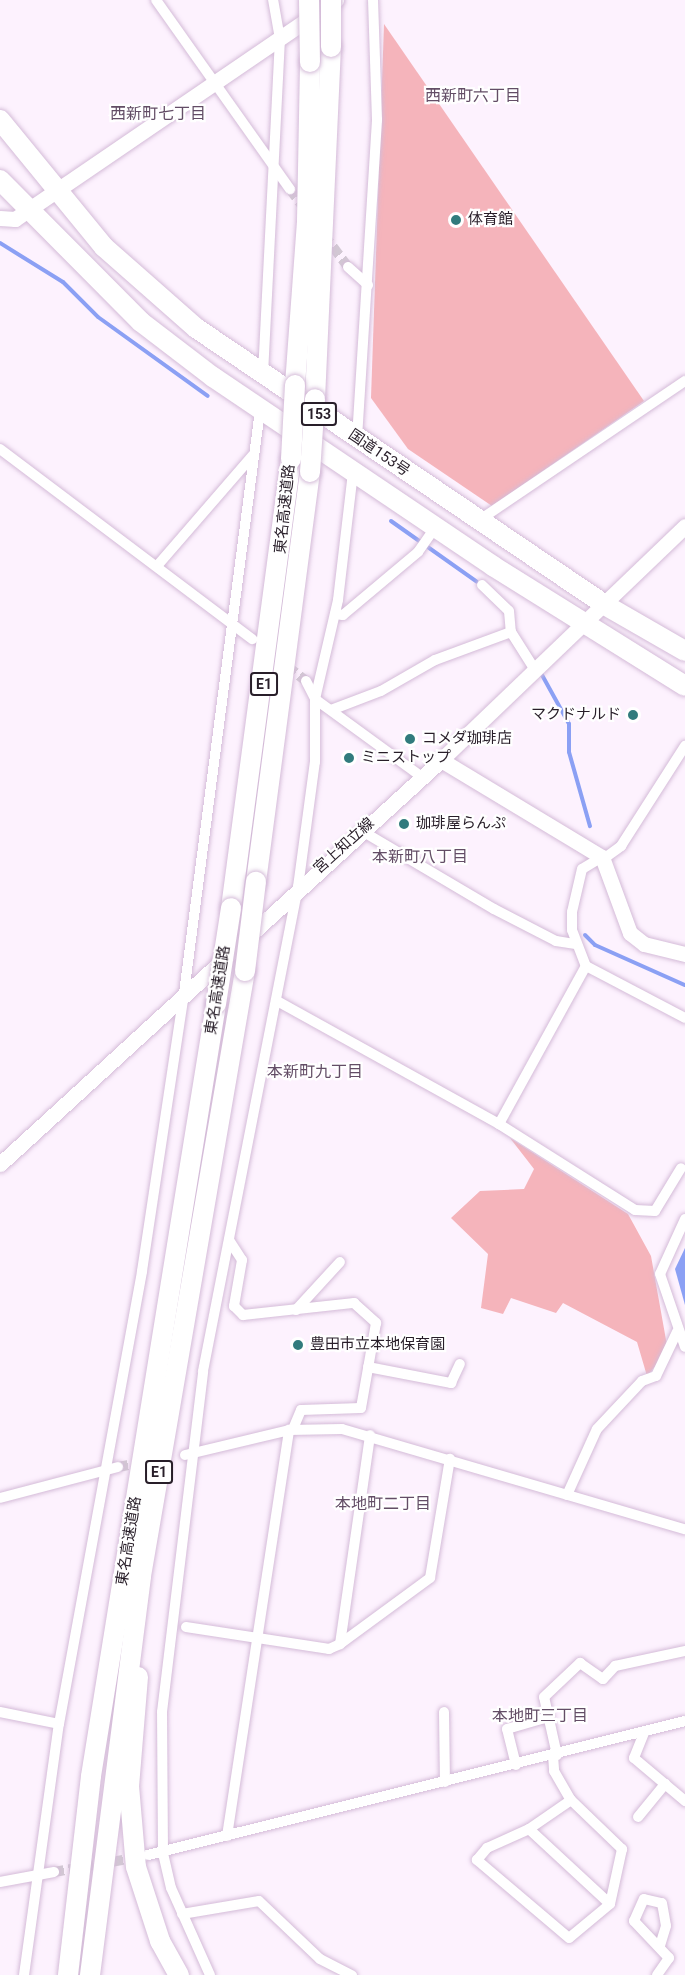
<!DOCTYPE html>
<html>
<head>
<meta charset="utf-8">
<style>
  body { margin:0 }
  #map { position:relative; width:685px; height:1975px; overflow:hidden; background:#fdf2fe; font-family:Roboto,"Noto Sans JP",sans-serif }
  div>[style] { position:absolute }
  .green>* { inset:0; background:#f5b4bb }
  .water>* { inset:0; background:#8ba0f4 }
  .stream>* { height:4px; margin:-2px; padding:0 2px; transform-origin:2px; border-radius:2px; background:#8ba0f4 }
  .street-tunnel>* { height:10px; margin-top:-5px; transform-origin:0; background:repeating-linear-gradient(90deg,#d2c8d3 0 10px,transparent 0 15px) }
  .roads { filter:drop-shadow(0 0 2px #d4bbd8) drop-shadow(0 0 2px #d4bbd8) }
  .street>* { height:10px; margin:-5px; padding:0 5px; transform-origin:5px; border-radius:5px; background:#fff }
  .secondary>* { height:15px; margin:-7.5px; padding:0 7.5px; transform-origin:7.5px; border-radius:7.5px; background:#fff }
  .highway>* { height:20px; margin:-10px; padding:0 10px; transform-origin:10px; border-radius:10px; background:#fff }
  .bridges { filter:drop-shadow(0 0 2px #d4bbd8) drop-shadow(0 0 2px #d4bbd8) }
  .highway-bridge>* { height:20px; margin:-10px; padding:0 10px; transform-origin:10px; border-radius:10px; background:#fff }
  .dots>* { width:16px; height:16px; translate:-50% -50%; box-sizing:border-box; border:3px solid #fff; border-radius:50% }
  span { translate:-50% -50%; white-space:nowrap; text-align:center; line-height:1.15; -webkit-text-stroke:4.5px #fff; paint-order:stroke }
  .shield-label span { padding:2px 4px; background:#fff; border:2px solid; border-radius:4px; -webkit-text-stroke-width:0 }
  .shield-label { font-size:14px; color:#281e29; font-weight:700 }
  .poi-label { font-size:15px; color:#281e29 }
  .left { translate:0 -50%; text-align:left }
  .right { translate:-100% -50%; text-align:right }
  .street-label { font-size:15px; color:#281e29 }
  .neighbourhood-label { font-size:16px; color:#634d66 }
</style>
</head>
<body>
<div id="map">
  <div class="green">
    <div style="clip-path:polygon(384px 24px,644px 401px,492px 506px,408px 449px,371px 398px)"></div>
    <div style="clip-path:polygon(510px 1138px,628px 1214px,651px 1256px,668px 1351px,647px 1376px,637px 1342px,563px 1303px,556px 1313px,511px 1298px,503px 1314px,481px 1308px,488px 1254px,451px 1218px,480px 1191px,524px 1189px,534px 1169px)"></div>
  </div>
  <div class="water">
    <div style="clip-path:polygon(685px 1248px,685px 1305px,675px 1269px)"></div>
  </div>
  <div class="stream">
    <div style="left:0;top:243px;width:74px;rotate:31.8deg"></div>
    <div style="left:63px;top:282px;width:49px;rotate:45deg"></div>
    <div style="left:98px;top:317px;width:135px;rotate:35.7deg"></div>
    <div style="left:391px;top:521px;width:105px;rotate:35.3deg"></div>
    <div style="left:542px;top:675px;width:56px;rotate:61.1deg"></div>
    <div style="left:569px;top:724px;width:28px;rotate:90deg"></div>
    <div style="left:569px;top:752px;width:77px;rotate:74.2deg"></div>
    <div style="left:585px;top:935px;width:14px;rotate:45deg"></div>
    <div style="left:595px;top:945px;width:98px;rotate:24deg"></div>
  </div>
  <div class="street-tunnel">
    <div style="left:290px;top:189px;width:27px;rotate:54deg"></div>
    <div style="left:324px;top:235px;width:40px;rotate:53deg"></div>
    <div style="left:264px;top:648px;width:53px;rotate:38.2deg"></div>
    <div style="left:118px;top:1467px;width:26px;rotate:-11deg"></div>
    <div style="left:54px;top:1872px;width:86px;rotate:-10deg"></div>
  </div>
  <div class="roads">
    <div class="street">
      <div style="left:156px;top:0;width:232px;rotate:54.7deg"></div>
      <div style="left:348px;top:267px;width:27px;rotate:42deg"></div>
      <div style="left:263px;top:374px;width:335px;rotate:-87.1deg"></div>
      <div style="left:280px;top:39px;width:40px;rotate:-100deg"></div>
      <div style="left:357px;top:438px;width:319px;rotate:-86.4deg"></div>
      <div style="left:377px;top:120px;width:120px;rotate:-91.9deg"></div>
      <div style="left:0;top:449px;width:316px;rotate:37deg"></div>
      <div style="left:478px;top:521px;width:250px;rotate:-34.1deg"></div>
      <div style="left:157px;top:566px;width:147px;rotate:-49.1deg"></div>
      <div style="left:482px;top:585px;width:37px;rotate:44deg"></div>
      <div style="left:509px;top:611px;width:21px;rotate:85deg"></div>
      <div style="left:511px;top:632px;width:45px;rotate:57.7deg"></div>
      <div style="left:335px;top:614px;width:8px;rotate:7deg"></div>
      <div style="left:343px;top:615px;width:98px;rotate:-40deg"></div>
      <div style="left:418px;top:552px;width:29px;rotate:-55deg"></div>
      <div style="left:306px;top:681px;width:20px;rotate:63deg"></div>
      <div style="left:315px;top:699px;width:132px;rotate:36.1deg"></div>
      <div style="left:331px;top:710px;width:53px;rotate:-20.8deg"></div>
      <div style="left:381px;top:691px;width:62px;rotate:-29.9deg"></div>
      <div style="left:435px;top:660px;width:81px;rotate:-20.2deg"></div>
      <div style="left:362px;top:831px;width:153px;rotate:30.6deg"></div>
      <div style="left:494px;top:909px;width:70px;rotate:27.3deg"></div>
      <div style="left:556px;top:941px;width:20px;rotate:9deg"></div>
      <div style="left:602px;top:857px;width:23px;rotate:149deg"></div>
      <div style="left:582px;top:869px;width:44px;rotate:103.1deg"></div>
      <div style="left:572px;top:912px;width:18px;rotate:90deg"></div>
      <div style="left:572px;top:930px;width:39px;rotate:69deg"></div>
      <div style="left:586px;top:966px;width:112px;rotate:27.7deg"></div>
      <div style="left:602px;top:860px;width:24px;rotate:-36deg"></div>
      <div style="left:621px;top:846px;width:119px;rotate:-57.4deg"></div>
      <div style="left:279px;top:1002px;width:252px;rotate:29deg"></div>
      <div style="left:499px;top:1124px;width:161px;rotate:32.3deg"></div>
      <div style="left:635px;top:1210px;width:20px;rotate:3deg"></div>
      <div style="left:655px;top:1211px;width:50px;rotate:-58.8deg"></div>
      <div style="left:499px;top:1124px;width:180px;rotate:-61.2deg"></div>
      <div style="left:685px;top:1219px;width:60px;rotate:114.4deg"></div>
      <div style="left:660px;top:1274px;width:77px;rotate:71.1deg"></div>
      <div style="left:229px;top:1240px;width:24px;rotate:57deg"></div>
      <div style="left:242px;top:1260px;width:47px;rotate:99.9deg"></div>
      <div style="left:234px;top:1306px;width:13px;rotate:45deg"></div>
      <div style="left:243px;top:1315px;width:112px;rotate:-6.2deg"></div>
      <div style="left:354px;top:1303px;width:30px;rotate:42deg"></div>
      <div style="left:376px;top:1323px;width:86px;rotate:100deg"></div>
      <div style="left:361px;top:1408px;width:60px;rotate:178.1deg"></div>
      <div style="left:301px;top:1410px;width:21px;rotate:113deg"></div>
      <div style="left:296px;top:1310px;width:65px;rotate:-47.5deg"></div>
      <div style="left:368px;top:1367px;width:85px;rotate:10.9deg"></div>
      <div style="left:451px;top:1383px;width:21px;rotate:-65deg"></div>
      <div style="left:185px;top:1455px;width:107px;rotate:-13.5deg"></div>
      <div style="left:289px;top:1430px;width:53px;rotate:-1.1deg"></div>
      <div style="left:342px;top:1429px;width:357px;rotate:16.3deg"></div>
      <div style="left:567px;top:1495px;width:72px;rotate:-65.6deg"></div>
      <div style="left:597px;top:1429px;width:66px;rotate:-46.8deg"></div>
      <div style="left:642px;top:1381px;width:15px;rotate:-20deg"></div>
      <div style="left:656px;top:1376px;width:49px;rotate:-64.5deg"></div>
      <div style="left:0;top:1498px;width:122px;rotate:-14.7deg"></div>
      <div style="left:186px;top:1627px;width:145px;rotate:8.7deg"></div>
      <div style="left:329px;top:1649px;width:12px;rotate:-24deg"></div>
      <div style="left:340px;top:1644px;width:112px;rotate:-36.3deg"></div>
      <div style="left:430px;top:1578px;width:121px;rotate:-80.5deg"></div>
      <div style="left:340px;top:1644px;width:211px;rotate:-81.8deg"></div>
      <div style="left:0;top:1712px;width:60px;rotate:11.5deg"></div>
      <div style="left:444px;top:1712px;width:70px;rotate:89.2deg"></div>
      <div style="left:644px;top:1733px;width:27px;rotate:112deg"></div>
      <div style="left:634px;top:1758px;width:67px;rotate:40.1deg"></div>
      <div style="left:553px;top:1755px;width:16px;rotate:86deg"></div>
      <div style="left:554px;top:1771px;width:34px;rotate:60deg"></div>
      <div style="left:571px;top:1800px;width:71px;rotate:43.9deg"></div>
      <div style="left:622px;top:1849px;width:56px;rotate:102.3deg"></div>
      <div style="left:610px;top:1904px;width:53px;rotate:140.3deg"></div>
      <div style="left:569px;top:1938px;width:121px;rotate:-139.7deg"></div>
      <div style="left:477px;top:1860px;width:16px;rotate:-50deg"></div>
      <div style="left:487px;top:1848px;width:46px;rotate:-24.3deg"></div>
      <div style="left:529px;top:1829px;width:51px;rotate:-34.6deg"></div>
      <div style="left:557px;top:1755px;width:59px;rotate:-102.6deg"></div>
      <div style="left:544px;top:1697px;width:50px;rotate:-43.4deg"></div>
      <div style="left:580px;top:1663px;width:28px;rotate:35deg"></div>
      <div style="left:603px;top:1679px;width:18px;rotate:-47deg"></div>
      <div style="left:615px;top:1666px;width:72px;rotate:-12.1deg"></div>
      <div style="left:516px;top:1765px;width:37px;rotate:-104deg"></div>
      <div style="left:507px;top:1729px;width:43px;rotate:-16.3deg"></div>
      <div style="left:638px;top:1817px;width:43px;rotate:-50.7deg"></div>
      <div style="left:529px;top:1829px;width:110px;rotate:42.8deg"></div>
      <div style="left:227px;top:1836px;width:411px;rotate:-81.3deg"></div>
      <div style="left:148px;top:1855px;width:553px;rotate:-14.01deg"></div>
      <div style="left:0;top:1882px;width:55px;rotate:-10.5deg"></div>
      <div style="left:182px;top:1914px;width:78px;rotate:-9.6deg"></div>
      <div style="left:259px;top:1901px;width:84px;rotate:43.6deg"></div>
      <div style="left:320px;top:1959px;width:36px;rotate:27deg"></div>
      <div style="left:24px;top:1975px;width:253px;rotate:-82.1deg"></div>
      <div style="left:59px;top:1724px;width:461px;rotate:-79.6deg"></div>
      <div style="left:142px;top:1271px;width:281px;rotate:-81.4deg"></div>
      <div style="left:184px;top:993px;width:588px;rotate:-82.57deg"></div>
      <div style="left:210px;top:1975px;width:95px;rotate:-114.1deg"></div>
      <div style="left:171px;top:1888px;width:36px;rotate:-103deg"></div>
      <div style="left:163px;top:1853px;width:141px;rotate:-90.4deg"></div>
      <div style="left:162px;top:1712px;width:343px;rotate:-83.1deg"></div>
      <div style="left:203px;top:1371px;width:493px;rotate:-78.9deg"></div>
      <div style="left:298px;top:887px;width:126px;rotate:-82.3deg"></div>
      <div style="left:315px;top:762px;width:63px;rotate:-90deg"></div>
      <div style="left:315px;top:699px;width:102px;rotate:-76.9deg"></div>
      <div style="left:338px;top:600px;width:128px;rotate:-83.3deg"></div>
      <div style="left:657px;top:1975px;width:21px;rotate:-55deg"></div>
      <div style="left:669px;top:1958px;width:51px;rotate:-133.4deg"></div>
      <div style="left:634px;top:1921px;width:24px;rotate:-66deg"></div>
      <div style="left:644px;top:1899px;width:18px;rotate:13deg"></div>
      <div style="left:662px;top:1903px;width:23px;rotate:80deg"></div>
      <div style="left:666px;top:1926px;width:21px;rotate:107deg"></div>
    </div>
    <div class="secondary">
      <div style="left:0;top:218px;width:15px;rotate:4deg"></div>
      <div style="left:15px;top:219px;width:16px;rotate:-35deg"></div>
      <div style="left:28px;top:210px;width:373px;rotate:-34.3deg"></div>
      <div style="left:441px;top:760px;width:188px;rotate:31.1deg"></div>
      <div style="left:602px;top:857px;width:81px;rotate:69.8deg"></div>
      <div style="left:630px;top:933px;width:18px;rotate:38deg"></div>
      <div style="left:644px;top:944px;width:42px;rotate:13.7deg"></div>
      <div style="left:0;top:1164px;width:598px;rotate:-42.49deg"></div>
      <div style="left:441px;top:760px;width:338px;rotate:-43.8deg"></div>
    </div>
    <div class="highway">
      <div style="left:0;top:120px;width:164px;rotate:50.7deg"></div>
      <div style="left:104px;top:247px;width:123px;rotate:41.4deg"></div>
      <div style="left:196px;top:328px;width:494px;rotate:34.1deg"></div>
      <div style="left:605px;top:605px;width:92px;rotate:29.9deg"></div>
      <div style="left:0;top:180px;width:200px;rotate:45.2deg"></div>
      <div style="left:141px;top:322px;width:91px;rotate:37.4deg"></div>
      <div style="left:213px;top:377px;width:338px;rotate:34deg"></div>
      <div style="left:493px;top:566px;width:226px;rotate:32deg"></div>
      <div style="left:295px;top:385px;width:164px;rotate:-85.8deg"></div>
      <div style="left:307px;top:221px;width:159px;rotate:-88.9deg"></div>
      <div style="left:315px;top:399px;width:352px;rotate:-87.4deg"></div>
      <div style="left:256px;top:882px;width:414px;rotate:-82.5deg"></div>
      <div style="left:231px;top:908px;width:453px;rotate:-82.4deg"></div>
      <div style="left:138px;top:1677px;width:109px;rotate:94.7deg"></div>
      <div style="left:129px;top:1786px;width:81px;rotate:85.1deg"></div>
      <div style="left:136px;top:1867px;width:78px;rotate:72deg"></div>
      <div style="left:160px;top:1941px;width:39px;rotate:61deg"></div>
      <div style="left:68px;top:1975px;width:200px;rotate:-83.4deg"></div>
      <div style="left:91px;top:1776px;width:782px;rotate:-80.8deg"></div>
      <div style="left:90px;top:1975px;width:402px;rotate:-82.7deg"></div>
      <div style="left:141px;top:1576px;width:614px;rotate:-80.25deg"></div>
    </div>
  </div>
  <div class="bridges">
    <div class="highway-bridge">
      <div style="left:309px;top:0;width:62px;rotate:89.1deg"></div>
      <div style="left:331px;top:0;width:47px;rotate:90deg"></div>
      <div style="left:291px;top:459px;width:74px;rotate:-86.9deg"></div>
      <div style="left:310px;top:472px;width:73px;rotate:-86.1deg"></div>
      <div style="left:245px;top:971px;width:90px;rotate:-83deg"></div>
      <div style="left:216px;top:1004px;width:97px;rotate:-81.1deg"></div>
    </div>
  </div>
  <div class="dots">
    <div style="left:456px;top:220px;background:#317b7d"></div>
    <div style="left:633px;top:715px;background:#317b7d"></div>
    <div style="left:410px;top:739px;background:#317b7d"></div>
    <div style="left:349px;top:758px;background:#317b7d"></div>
    <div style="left:404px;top:824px;background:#317b7d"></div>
    <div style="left:298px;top:1345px;background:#317b7d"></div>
  </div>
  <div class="shield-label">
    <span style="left:319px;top:414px">153</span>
    <span style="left:264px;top:684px">E1</span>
    <span style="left:159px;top:1472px">E1</span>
  </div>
  <div class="poi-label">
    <span class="left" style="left:468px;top:220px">体育館</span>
    <span class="right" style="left:621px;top:715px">マクドナルド</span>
    <span class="left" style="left:422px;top:739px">コメダ珈琲店</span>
    <span class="left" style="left:361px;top:758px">ミニストップ</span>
    <span class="left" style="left:416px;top:824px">珈琲屋らんぷ</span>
    <span class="left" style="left:310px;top:1345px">豊田市立本地保育園</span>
  </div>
  <div class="street-label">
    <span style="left:379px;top:453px;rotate:34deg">国道153号</span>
    <span style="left:285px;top:509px;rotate:-84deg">東名高速道路</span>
    <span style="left:344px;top:846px;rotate:-42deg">宮上知立線</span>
    <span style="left:218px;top:990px;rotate:-81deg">東名高速道路</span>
    <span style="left:129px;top:1541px;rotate:-81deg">東名高速道路</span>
  </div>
  <div class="neighbourhood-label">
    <span style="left:473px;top:96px">西新町六丁目</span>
    <span style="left:158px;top:114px">西新町七丁目</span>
    <span style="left:420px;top:857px">本新町八丁目</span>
    <span style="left:315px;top:1072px">本新町九丁目</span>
    <span style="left:383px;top:1504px">本地町二丁目</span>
    <span style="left:540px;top:1716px">本地町三丁目</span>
  </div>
</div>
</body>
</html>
